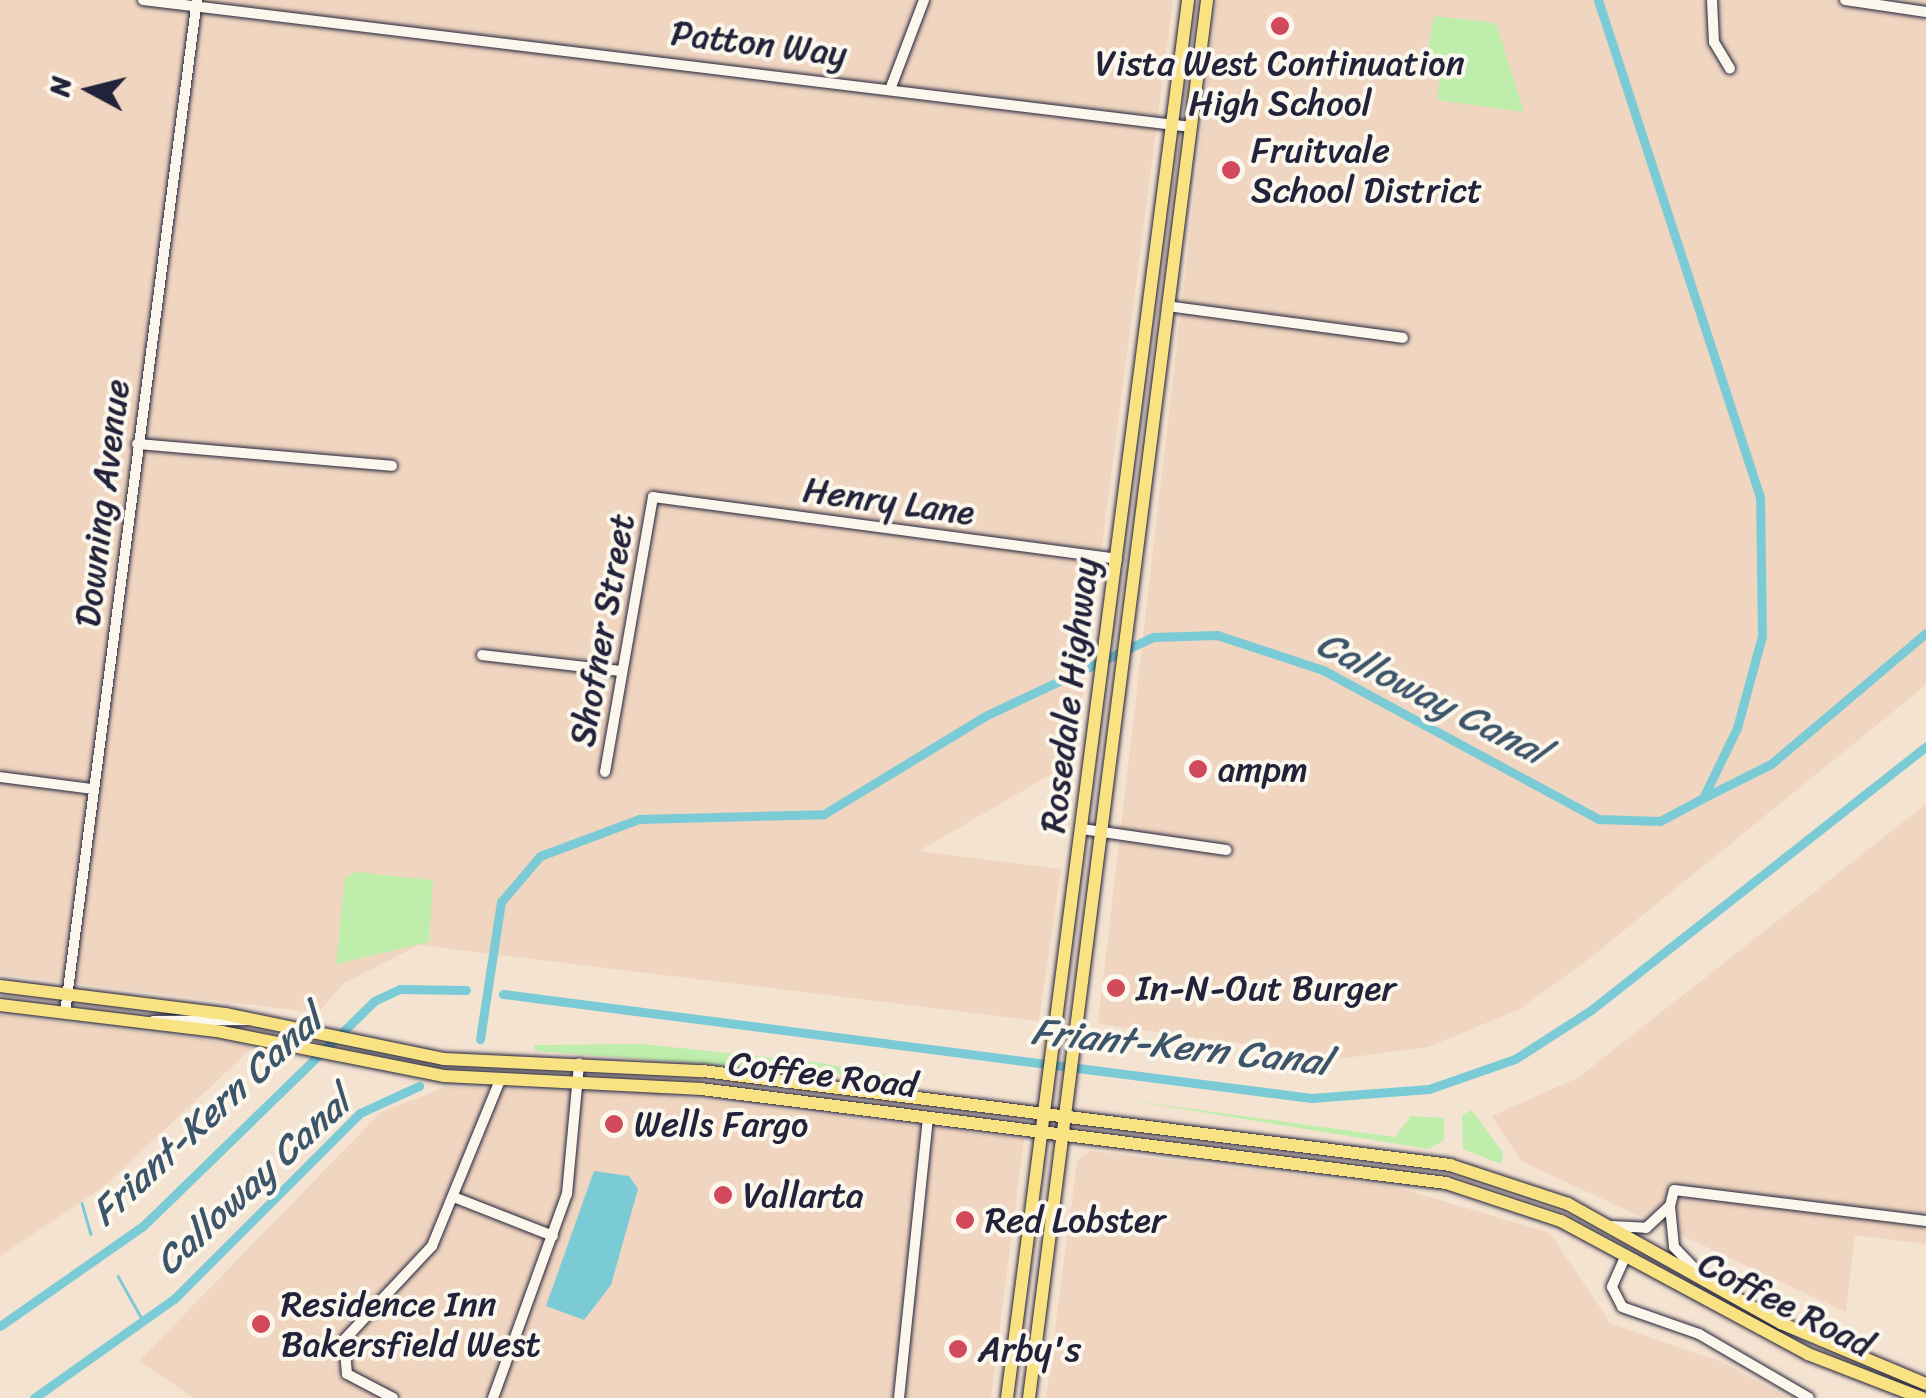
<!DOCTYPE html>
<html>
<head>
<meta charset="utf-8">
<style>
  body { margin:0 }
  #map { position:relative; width:1926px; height:1398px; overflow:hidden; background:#f5e3d2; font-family:Sriracha,sans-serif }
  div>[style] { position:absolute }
  .built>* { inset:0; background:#f0d5c0 }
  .green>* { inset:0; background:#bfeeac }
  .water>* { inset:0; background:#7bcbd6 }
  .stream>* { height:2.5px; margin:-1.25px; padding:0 1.25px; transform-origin:1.25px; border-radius:1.25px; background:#7bcbd6 }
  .canal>* { height:9px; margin:-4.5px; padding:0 4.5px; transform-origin:4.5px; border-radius:4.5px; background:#7bcbd6 }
  .roads { filter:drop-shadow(0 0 2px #22223b) drop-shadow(0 0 2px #22223b) }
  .minor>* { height:10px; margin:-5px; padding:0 5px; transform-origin:5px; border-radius:5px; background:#fbf7ec }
  .major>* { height:12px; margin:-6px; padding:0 6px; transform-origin:6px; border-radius:6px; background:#f8e281 }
  .dots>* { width:28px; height:28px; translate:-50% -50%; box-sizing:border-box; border:5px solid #fbf7ec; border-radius:50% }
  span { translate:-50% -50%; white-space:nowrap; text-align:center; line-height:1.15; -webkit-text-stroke:8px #fbf7ec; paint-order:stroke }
  .street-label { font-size:35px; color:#22223b }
  .poi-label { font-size:35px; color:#22223b }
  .left { translate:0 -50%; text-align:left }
  .water-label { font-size:38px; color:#3d556a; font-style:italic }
  .north { position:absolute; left:40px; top:40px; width:100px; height:100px; -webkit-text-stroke:8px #fbf7ec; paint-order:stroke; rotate:277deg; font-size:28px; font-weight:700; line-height:40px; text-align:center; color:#22223b }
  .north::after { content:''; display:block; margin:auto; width:35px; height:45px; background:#22223b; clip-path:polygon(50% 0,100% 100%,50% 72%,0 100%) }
</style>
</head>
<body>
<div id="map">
  <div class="built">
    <div style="clip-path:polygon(0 0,1173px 0,1074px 761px,919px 851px,1061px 869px,1039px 1021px,419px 945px,344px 983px,318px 1013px,0 974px)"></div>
    <div style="clip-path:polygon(1217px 0,1926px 0,1926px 685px,1590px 958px,1520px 1009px,1428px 1047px,1345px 1058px,1098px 1024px)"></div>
    <div style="clip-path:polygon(1926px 804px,1926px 1244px,1855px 1235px,1846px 1312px,1521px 1161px,1492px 1116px,1579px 1077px)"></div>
    <div style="clip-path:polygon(0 1015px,200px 1039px,252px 1048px,102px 1188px,0 1256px)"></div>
    <div style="clip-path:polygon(445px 1087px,656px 1094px,1024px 1139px,991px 1398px,194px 1398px,139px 1361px,380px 1113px)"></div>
    <div style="clip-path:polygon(1090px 1151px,1392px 1186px,1550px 1233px,1611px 1324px,1722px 1362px,1788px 1398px,1046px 1398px,1077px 1161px)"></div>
  </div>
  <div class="green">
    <div style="clip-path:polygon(1434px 16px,1496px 23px,1524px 112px,1437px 100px,1440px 79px,1427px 57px)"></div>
    <div style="clip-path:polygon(355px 872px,433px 880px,429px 942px,336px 964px,345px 878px)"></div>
    <div style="clip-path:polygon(642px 1044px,814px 1062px,919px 1080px,535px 1051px,534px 1045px)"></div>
    <div style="clip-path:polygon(1127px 1100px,1395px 1137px,1411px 1116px,1444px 1118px,1444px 1140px,1429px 1149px)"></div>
    <div style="clip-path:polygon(1472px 1110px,1503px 1153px,1501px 1164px,1463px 1149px,1462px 1115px)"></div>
  </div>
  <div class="water">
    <div style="clip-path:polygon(594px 1171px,629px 1176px,638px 1189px,611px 1285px,584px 1320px,546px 1306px)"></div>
  </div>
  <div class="stream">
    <div style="left:82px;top:1203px;width:32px;rotate:74deg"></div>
    <div style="left:118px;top:1276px;width:47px;rotate:60.7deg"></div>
  </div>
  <div class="canal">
    <div style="left:1705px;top:797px;width:74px;rotate:-26.6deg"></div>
    <div style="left:1771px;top:764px;width:203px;rotate:-40.2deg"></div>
    <div style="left:503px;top:994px;width:815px;rotate:7.33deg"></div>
    <div style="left:1311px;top:1098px;width:118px;rotate:-4.4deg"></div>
    <div style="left:1429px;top:1089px;width:91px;rotate:-19.2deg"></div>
    <div style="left:1515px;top:1059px;width:90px;rotate:-32.8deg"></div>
    <div style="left:1591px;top:1010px;width:427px;rotate:-38.2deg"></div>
    <div style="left:480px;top:1039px;width:139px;rotate:-81.3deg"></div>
    <div style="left:501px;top:902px;width:60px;rotate:-49.7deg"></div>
    <div style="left:540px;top:856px;width:106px;rotate:-20.5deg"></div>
    <div style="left:639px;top:819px;width:185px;rotate:-1.5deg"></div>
    <div style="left:824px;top:814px;width:188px;rotate:-31.3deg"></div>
    <div style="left:985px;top:716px;width:186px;rotate:-25.2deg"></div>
    <div style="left:1153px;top:637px;width:64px;rotate:-1.8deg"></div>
    <div style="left:1217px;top:635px;width:112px;rotate:18.3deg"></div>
    <div style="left:1323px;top:670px;width:313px;rotate:28.4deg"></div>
    <div style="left:1598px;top:819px;width:62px;rotate:1.8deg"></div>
    <div style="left:1660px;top:821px;width:49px;rotate:-28.1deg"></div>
    <div style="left:1703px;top:798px;width:78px;rotate:-64.1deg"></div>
    <div style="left:1737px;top:728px;width:95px;rotate:-74.8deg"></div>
    <div style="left:1762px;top:636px;width:139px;rotate:-90.8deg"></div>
    <div style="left:1760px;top:497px;width:523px;rotate:-108.05deg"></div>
    <div style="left:0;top:1326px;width:174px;rotate:-35deg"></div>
    <div style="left:143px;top:1226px;width:322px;rotate:-44.2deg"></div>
    <div style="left:374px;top:1001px;width:29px;rotate:-25deg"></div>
    <div style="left:400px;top:989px;width:66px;rotate:0.9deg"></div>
    <div style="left:34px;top:1398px;width:171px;rotate:-35.3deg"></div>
    <div style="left:174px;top:1299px;width:263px;rotate:-45deg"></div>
    <div style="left:360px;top:1113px;width:65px;rotate:-24.6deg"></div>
  </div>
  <div class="roads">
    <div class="minor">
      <div style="left:143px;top:0;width:1056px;rotate:6.91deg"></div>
      <div style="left:1712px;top:0;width:42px;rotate:87.3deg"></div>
      <div style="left:1714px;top:42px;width:31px;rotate:59deg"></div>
      <div style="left:1845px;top:0;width:82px;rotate:8.4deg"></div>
      <div style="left:891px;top:87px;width:93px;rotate:-69.2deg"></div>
      <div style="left:1167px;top:306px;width:238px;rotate:7.7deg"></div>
      <div style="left:137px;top:444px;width:256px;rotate:4.9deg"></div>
      <div style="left:482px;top:655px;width:139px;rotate:6.6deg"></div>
      <div style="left:605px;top:772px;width:279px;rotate:-80.1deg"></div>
      <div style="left:653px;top:497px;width:468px;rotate:7.6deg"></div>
      <div style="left:0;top:777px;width:93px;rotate:7.4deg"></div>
      <div style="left:1082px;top:829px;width:146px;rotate:8.3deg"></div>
      <div style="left:65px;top:1013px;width:1022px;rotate:-82.58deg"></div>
      <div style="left:153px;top:1021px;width:100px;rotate:-0.6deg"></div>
      <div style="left:456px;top:1198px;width:104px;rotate:21.4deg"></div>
      <div style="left:1670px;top:1206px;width:16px;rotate:-76deg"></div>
      <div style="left:1674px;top:1190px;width:254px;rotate:7deg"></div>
      <div style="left:1611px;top:1226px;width:35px;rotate:3deg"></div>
      <div style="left:1646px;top:1228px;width:33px;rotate:-43deg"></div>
      <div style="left:1670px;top:1206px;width:41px;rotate:84.4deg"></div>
      <div style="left:1674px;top:1247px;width:37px;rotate:46deg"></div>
      <div style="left:1626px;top:1255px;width:35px;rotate:114deg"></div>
      <div style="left:1612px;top:1287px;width:22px;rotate:63deg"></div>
      <div style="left:1622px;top:1307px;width:82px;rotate:19.3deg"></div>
      <div style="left:1699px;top:1334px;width:127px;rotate:30.2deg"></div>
      <div style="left:393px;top:1398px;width:52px;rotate:-152.4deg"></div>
      <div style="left:347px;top:1374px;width:34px;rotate:-95deg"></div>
      <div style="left:344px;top:1340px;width:129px;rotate:-46.9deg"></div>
      <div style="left:432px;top:1246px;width:179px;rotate:-67.7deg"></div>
      <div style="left:493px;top:1398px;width:217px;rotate:-70.1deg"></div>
      <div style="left:567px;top:1194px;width:131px;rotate:-84.7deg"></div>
      <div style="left:899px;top:1398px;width:281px;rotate:-84.1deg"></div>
    </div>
    <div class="major">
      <div style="left:0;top:986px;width:227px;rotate:7.1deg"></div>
      <div style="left:225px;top:1014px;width:224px;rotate:11.6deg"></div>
      <div style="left:444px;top:1059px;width:259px;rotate:2.7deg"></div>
      <div style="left:703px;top:1071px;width:753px;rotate:7.17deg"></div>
      <div style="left:1450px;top:1165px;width:124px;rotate:18.3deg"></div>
      <div style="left:1568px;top:1204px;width:244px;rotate:29.2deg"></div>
      <div style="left:1781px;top:1323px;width:157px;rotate:22.8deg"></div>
      <div style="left:0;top:1005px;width:224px;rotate:6.9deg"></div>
      <div style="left:222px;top:1032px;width:227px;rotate:11.2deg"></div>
      <div style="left:445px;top:1076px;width:256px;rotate:2.9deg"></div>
      <div style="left:701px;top:1089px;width:751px;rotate:7.19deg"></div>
      <div style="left:1446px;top:1183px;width:121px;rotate:18.3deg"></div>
      <div style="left:1561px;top:1221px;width:281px;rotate:28.3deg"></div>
      <div style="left:1808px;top:1354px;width:122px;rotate:21.1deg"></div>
      <div style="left:1007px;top:1398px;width:1410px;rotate:-82.62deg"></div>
      <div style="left:1029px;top:1398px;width:1409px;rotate:-82.74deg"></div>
    </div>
  </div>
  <div class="dots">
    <div style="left:1280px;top:26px;background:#d1495b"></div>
    <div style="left:1231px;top:170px;background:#d1495b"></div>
    <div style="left:1198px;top:769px;background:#d1495b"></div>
    <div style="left:1116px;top:988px;background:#d1495b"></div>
    <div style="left:614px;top:1124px;background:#d1495b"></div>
    <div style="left:723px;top:1195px;background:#d1495b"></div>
    <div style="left:965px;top:1220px;background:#d1495b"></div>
    <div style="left:261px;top:1324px;background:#d1495b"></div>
    <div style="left:958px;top:1349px;background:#d1495b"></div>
  </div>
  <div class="street-label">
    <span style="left:759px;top:43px;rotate:7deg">Patton Way</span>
    <span style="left:889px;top:501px;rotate:8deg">Henry Lane</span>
    <span style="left:102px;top:503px;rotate:-83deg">Downing Avenue</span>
    <span style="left:602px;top:630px;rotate:-80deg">Shofner Street</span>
    <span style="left:1069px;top:695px;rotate:-83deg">Rosedale Highway</span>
    <span style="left:823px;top:1074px;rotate:7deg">Coffee Road</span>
    <span style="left:1786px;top:1304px;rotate:27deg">Coffee Road</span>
  </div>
  <div class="poi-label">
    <span style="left:1280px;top:83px">Vista West Continuation<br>High School</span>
    <span class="left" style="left:1251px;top:170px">Fruitvale<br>School District</span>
    <span class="left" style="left:1218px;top:769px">ampm</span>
    <span class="left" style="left:1136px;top:988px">In-N-Out Burger</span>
    <span class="left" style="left:634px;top:1124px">Wells Fargo</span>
    <span class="left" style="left:743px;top:1195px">Vallarta</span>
    <span class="left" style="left:985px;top:1220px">Red Lobster</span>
    <span class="left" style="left:281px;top:1324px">Residence Inn<br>Bakersfield West</span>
    <span class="left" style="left:978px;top:1349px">Arby's</span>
  </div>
  <div class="water-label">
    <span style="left:1432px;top:698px;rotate:27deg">Calloway Canal</span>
    <span style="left:1181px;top:1047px;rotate:6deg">Friant-Kern Canal</span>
    <span style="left:207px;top:1116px;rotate:-43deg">Friant-Kern Canal</span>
    <span style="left:253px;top:1182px;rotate:-43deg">Calloway Canal</span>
  </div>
  <div class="north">N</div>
</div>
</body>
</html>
